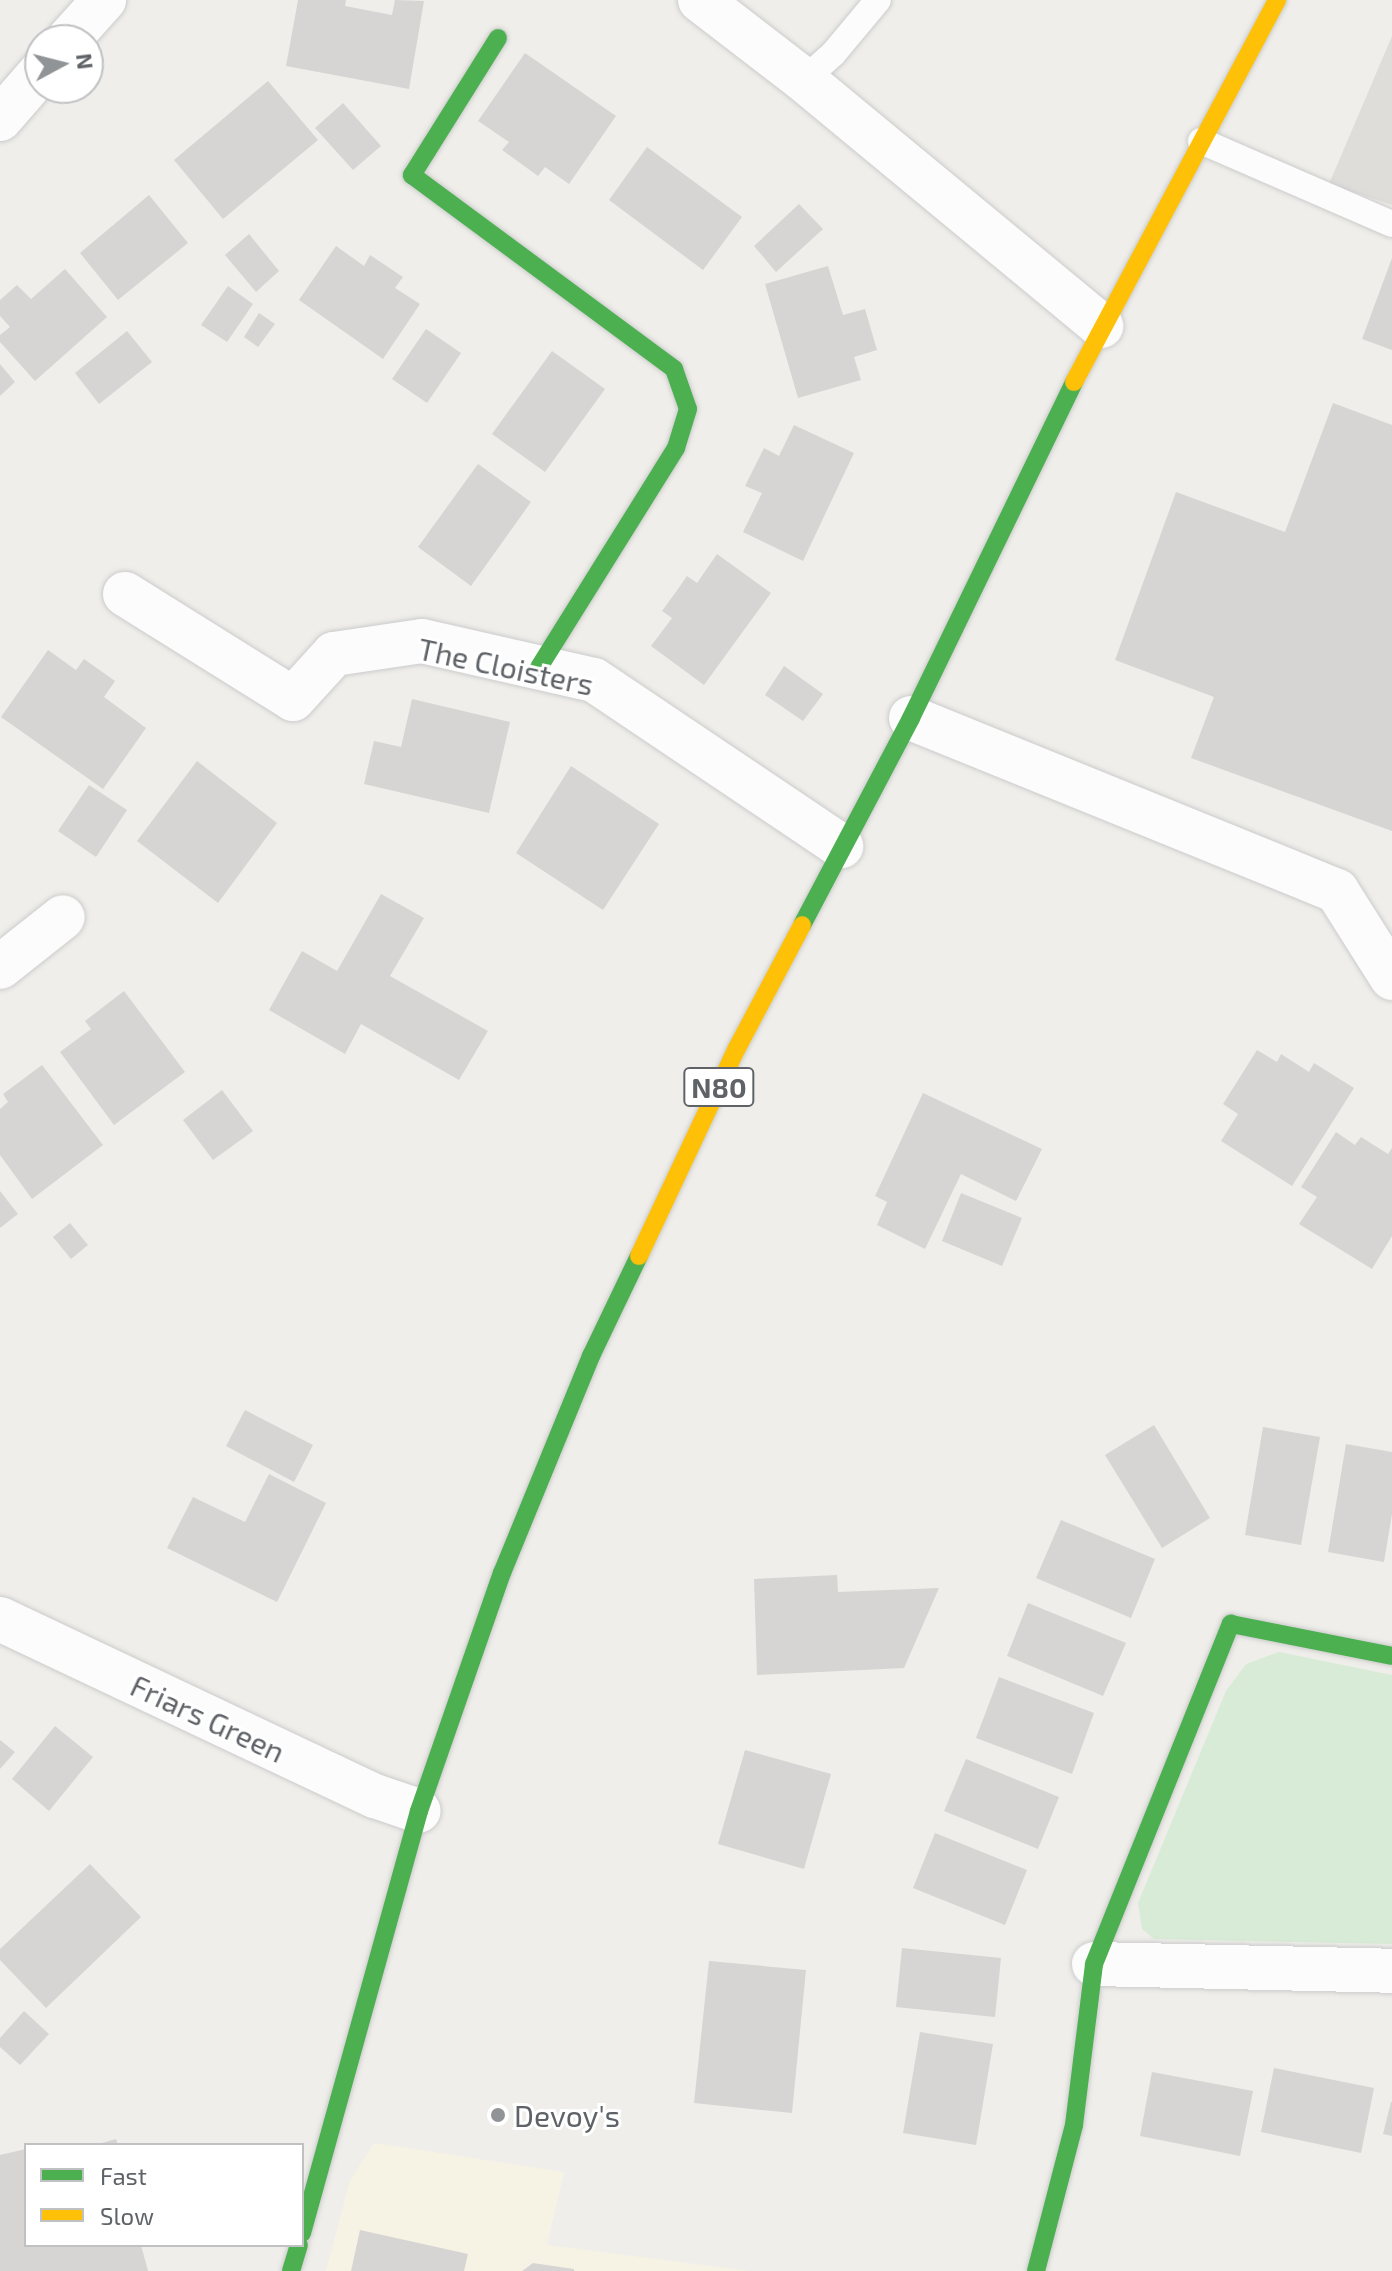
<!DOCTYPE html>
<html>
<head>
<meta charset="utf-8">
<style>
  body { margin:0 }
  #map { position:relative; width:1392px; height:2271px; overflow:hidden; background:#efeeea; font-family:"Exo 2",sans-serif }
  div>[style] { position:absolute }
  .commercial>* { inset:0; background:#f7f3e4 }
  .industrial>* { inset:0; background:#dfddda }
  .green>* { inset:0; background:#d8ebd6 }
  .building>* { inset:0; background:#d6d5d3 }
  .roads { filter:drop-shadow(0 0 2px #cbcccc) drop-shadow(0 0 2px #cbcccc) }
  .lane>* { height:26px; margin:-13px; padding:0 13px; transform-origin:13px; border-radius:13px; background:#fdfcfc }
  .street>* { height:44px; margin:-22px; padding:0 22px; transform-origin:22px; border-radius:22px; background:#fdfcfc }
  .fast>* { height:18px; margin:-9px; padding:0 9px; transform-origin:9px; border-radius:9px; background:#4caf50 }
  .slow>* { height:18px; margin:-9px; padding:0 9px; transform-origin:9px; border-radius:9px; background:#ffc107 }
  .dots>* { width:22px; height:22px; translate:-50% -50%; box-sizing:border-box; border:4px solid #fff; border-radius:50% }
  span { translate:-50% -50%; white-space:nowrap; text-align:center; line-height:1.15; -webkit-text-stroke:6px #fff; paint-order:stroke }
  .shield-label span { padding:2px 6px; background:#fff; border:2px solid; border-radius:6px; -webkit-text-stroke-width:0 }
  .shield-label { font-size:28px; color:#5f6368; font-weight:700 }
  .street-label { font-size:30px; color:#5f6368 }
  .poi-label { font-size:30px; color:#5f6368 }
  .left { translate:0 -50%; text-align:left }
  .legend { position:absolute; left:24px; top:2143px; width:280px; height:104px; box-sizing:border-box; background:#fff; border:2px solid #bfc1c3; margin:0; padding:10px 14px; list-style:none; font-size:24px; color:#5f6368 }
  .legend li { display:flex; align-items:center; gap:16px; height:40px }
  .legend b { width:40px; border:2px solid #bfc1c3 }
  .north { position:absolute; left:24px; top:24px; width:80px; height:80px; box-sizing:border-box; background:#fff; border:2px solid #bfc1c3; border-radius:50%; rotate:83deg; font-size:22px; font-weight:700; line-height:32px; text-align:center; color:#5f6368 }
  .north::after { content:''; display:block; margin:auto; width:28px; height:36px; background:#919496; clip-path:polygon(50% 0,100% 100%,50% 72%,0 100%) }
</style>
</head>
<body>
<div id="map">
  <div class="commercial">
    <div style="clip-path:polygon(374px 2143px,564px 2172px,547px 2245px,749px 2271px,326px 2271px,350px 2181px)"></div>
  </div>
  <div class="industrial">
    <div style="clip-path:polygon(1392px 36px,1392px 205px,1329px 184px)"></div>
  </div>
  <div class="green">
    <div style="clip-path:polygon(1279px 1652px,1392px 1675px,1392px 1944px,1154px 1939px,1142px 1929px,1138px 1903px,1226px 1691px,1246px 1664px)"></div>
  </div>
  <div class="building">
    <div style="clip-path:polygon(298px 0,346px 0,345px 6px,392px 15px,395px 0,424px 1px,409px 89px,286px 66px)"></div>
    <div style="clip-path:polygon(525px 53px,616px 116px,569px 184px,545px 167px,538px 176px,502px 150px,509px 142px,478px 121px)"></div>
    <div style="clip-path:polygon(268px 81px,318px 140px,223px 219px,174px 160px)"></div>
    <div style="clip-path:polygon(343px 103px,381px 146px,353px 170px,315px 128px)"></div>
    <div style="clip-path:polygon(647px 147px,742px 217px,703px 270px,609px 200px)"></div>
    <div style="clip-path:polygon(149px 195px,188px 243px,118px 300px,80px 253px)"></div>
    <div style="clip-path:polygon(799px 204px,823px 229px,776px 272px,754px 246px)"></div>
    <div style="clip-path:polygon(249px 234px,279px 271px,256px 292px,225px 255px)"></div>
    <div style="clip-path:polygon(336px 246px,364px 266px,370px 255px,403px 277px,395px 288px,420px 304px,383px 359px,299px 300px)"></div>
    <div style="clip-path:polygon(1392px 258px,1392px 350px,1362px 339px)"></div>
    <div style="clip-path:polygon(828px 266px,843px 315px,865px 309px,877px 350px,854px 357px,861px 380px,798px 398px,765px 284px)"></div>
    <div style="clip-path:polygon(65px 269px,107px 317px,35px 381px,0 342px,0 335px,10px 327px,0 316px,0 300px,17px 285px,31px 299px)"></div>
    <div style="clip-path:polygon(228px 286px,253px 304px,227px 342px,201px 325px)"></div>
    <div style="clip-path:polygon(259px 313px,275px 324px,258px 347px,244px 337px)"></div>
    <div style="clip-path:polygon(426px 329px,461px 353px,427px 403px,392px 379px)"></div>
    <div style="clip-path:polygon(127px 331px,152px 362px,99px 404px,75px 373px)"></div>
    <div style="clip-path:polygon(552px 351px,605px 389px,545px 472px,492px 434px)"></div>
    <div style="clip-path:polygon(0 364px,15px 382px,0 396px)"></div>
    <div style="clip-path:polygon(1333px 403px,1392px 425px,1392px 831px,1191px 758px,1214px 697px,1115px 660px,1176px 492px,1285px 532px)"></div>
    <div style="clip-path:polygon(794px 425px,854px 453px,803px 561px,743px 532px,762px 493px,745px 486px,764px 448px,779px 456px)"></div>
    <div style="clip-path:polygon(478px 464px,531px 502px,471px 586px,418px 547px)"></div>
    <div style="clip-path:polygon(717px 554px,771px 593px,704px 685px,651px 646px,672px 618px,662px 611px,678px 589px,687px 576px,697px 583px)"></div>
    <div style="clip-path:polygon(48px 650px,76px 670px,84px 659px,115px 681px,104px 697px,146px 728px,103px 789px,1px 717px)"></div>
    <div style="clip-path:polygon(784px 666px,823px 694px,803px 721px,765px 695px)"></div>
    <div style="clip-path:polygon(412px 699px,510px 722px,489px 813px,364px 784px,374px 741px,401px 747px)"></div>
    <div style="clip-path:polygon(197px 761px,277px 823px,218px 903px,137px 841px)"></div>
    <div style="clip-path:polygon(571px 766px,659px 824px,603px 910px,516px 853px)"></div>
    <div style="clip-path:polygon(89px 785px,127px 810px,96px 857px,58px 831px)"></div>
    <div style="clip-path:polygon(381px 894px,424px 918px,390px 976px,488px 1031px,459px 1080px,361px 1024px,345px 1054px,269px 1010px,302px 951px,337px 971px)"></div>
    <div style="clip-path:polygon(124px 991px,185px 1072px,114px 1125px,60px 1052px,91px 1029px,85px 1021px)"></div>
    <div style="clip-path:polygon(1257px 1050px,1277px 1062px,1281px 1054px,1309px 1072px,1314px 1063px,1354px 1088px,1292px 1186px,1221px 1141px,1238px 1114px,1223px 1104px)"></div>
    <div style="clip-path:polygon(42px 1065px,103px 1145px,32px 1199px,0 1155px,0 1109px,8px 1102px,3px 1094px)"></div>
    <div style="clip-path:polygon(222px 1090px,253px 1131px,213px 1160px,183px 1120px)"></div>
    <div style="clip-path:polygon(923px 1093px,1042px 1149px,1016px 1201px,961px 1174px,925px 1249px,877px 1225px,887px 1202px,875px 1196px)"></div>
    <div style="clip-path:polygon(1336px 1132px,1355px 1145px,1361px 1137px,1388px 1154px,1392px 1148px,1392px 1236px,1372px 1269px,1299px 1224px,1317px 1197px,1301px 1187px)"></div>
    <div style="clip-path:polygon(0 1191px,18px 1214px,0 1228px)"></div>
    <div style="clip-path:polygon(961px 1193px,1022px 1218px,1002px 1266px,942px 1241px)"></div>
    <div style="clip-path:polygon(70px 1223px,88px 1245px,71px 1259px,53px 1237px)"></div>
    <div style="clip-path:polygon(245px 1410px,313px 1445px,294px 1482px,226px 1446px)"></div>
    <div style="clip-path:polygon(1154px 1425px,1210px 1518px,1162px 1548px,1105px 1455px)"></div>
    <div style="clip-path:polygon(1263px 1427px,1320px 1437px,1301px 1545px,1245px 1535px)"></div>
    <div style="clip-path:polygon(1346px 1444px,1392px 1452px,1392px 1514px,1384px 1562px,1328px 1552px)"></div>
    <div style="clip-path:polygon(269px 1474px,326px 1503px,277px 1602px,167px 1548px,193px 1497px,245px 1522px)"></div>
    <div style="clip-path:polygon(1061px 1520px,1155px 1559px,1131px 1618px,1036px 1578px)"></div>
    <div style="clip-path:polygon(837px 1575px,838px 1592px,939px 1588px,904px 1668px,757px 1675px,754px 1579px)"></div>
    <div style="clip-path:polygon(1028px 1603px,1126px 1643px,1103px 1696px,1007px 1656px)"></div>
    <div style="clip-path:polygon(999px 1677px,1094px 1713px,1072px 1774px,976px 1738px)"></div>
    <div style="clip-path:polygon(55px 1726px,93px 1757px,49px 1811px,12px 1779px)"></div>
    <div style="clip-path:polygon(0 1740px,15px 1752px,0 1769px)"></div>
    <div style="clip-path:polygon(745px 1750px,831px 1774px,804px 1869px,718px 1844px)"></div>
    <div style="clip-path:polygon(966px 1759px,1059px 1797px,1038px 1849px,944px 1811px)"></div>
    <div style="clip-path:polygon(935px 1833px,1027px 1870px,1005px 1925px,913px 1888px)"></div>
    <div style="clip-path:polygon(90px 1864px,141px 1917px,46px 2008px,0 1960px,0 1949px)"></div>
    <div style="clip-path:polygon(902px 1948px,1001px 1958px,995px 2017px,896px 2007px)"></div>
    <div style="clip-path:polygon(709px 1961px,806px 1970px,792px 2113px,694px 2103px)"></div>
    <div style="clip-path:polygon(24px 2011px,49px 2034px,20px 2065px,0 2047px,0 2038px)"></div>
    <div style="clip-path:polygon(920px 2032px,993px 2044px,976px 2145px,903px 2133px)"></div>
    <div style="clip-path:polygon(1274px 2068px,1374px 2088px,1361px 2153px,1261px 2132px)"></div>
    <div style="clip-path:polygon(1152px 2072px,1253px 2091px,1240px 2156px,1140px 2136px)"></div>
    <div style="clip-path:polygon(1391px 2102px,1392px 2102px,1392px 2136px,1383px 2134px)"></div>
    <div style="clip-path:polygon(116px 2139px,118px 2145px,98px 2145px,98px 2144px)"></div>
    <div style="clip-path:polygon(26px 2149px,26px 2245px,141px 2245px,148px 2271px,0 2271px,0 2155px)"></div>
    <div style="clip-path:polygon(360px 2230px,468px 2254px,464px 2271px,351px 2271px)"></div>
    <div style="clip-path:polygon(533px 2263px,574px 2269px,574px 2271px,522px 2271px)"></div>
  </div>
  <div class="roads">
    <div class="lane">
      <div style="left:804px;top:80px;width:39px;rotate:-42deg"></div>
      <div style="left:833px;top:54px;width:70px;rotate:-50.2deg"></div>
      <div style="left:1201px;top:141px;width:208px;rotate:23.5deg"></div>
    </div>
    <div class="street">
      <div style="left:700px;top:0;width:131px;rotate:37.6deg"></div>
      <div style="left:804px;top:80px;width:386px;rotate:39.6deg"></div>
      <div style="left:68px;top:40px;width:54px;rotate:-48deg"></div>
      <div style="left:0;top:119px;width:61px;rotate:-49deg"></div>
      <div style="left:125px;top:594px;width:198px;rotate:32deg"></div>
      <div style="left:293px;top:699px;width:61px;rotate:-47.7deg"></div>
      <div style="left:334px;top:654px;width:89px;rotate:-8.4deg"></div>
      <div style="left:422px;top:641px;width:176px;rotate:12.8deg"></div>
      <div style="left:594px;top:680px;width:298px;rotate:33.9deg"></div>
      <div style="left:911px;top:718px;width:460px;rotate:22.1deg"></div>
      <div style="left:1337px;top:891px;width:103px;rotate:57.7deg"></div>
      <div style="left:0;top:967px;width:80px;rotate:-38.4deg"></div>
      <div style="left:0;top:1619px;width:415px;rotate:25.3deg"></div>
      <div style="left:375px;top:1796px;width:46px;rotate:18.8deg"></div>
      <div style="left:1094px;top:1964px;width:298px;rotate:1.3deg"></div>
    </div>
    <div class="fast">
      <div style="left:498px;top:38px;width:162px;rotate:122.1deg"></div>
      <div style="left:412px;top:175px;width:326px;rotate:36.5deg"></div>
      <div style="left:674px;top:369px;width:42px;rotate:70.7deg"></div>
      <div style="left:688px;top:409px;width:41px;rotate:107.1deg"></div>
      <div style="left:676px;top:448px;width:258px;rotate:122deg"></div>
      <div style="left:802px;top:925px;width:234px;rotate:-62.2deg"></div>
      <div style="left:911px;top:718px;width:373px;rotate:-64.1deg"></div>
      <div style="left:302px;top:2233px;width:438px;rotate:-74.5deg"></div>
      <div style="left:419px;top:1811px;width:252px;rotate:-70.8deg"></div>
      <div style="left:502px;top:1573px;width:235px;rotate:-67.7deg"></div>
      <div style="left:591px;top:1356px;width:111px;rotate:-64.4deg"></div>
      <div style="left:291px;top:2271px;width:27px;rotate:-73deg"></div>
      <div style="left:1036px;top:2271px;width:151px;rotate:-75.4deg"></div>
      <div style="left:1074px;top:2125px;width:162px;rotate:-82.9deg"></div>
      <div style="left:1094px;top:1964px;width:367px;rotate:-68.1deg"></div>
      <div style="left:1231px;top:1624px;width:164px;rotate:11.2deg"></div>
    </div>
    <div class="slow">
      <div style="left:1074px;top:382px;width:433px;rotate:-62deg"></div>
      <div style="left:639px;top:1256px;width:230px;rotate:-64.8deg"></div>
      <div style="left:737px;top:1048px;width:139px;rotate:-62.1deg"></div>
    </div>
  </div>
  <div class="dots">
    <div style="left:498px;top:2115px;background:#919496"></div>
  </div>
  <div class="shield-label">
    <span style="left:719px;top:1087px">N80</span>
  </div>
  <div class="street-label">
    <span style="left:506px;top:666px;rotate:12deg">The Cloisters</span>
    <span style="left:208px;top:1718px;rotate:25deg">Friars Green</span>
  </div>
  <div class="poi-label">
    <span class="left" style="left:514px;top:2115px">Devoy's</span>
  </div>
  <ul class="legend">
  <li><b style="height:10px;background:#4caf50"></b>Fast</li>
  <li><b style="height:10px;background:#ffc107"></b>Slow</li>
  </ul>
  <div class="north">N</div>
</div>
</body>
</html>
